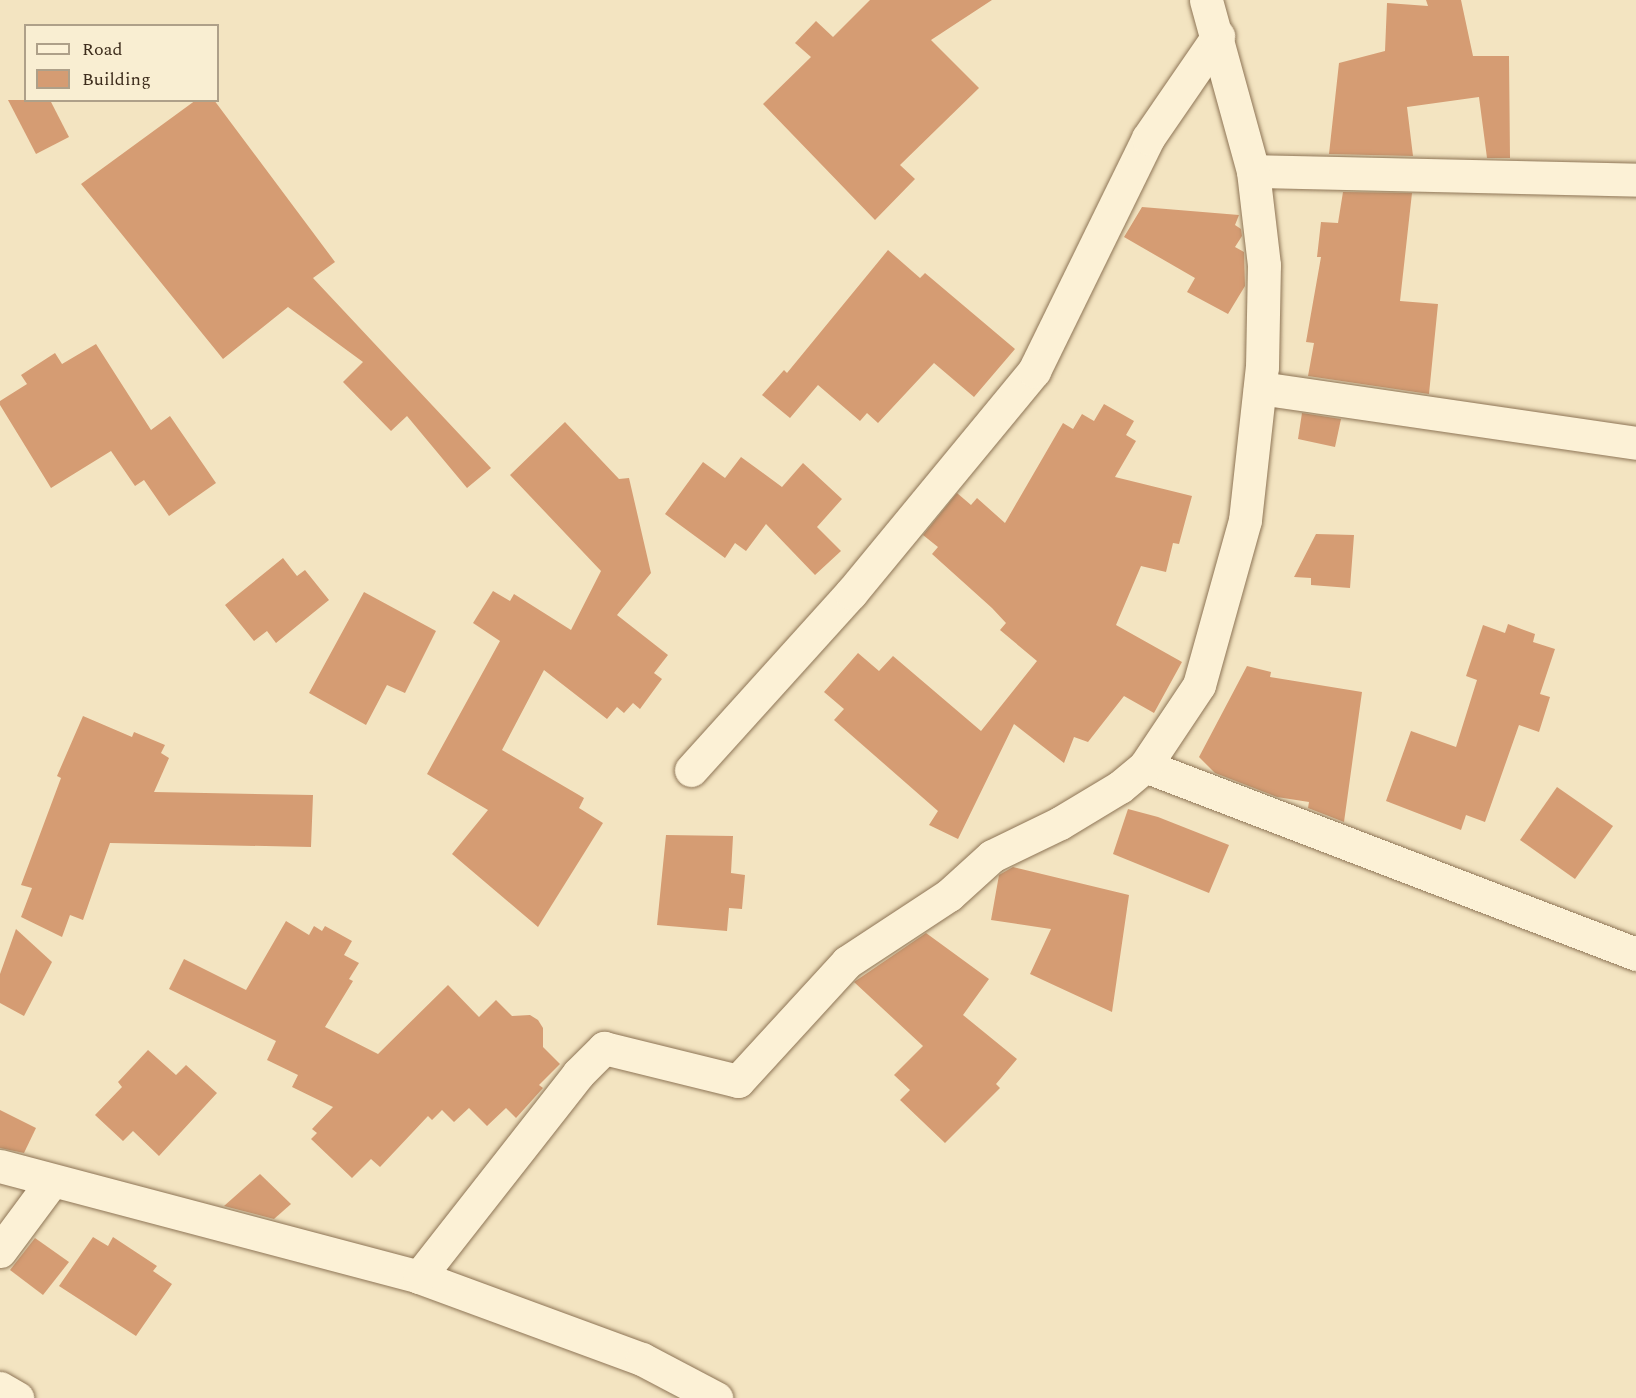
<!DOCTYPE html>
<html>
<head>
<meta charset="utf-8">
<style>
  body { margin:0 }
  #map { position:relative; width:1636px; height:1398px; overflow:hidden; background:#f3e4c1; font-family:Spectral,serif }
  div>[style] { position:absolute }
  .building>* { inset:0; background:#d59c73 }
  .roads { filter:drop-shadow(0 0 2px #8e7556) drop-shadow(0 0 2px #8e7556) }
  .minor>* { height:33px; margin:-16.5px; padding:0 16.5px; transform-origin:16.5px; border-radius:16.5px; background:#fcf1d6 }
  span { translate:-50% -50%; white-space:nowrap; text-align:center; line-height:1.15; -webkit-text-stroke:5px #f9eed2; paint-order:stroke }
  .legend { position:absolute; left:24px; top:24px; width:195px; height:78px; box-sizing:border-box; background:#f9eed2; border:2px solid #aea089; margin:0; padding:8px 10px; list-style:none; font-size:18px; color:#3d2c1c }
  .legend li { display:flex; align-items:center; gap:12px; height:30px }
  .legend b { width:30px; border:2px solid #aea089 }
</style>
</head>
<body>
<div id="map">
  <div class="building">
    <div style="clip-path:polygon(870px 0,992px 0,931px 40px,979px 88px,900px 165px,915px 179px,875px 220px,763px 104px,811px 57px,795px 43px,816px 21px,833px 37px)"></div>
    <div style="clip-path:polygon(1426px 0,1461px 0,1473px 56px,1509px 56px,1510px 158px,1487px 158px,1479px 97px,1407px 107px,1413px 156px,1329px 154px,1339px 63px,1385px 51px,1387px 3px,1428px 6px)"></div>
    <div style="clip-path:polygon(8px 100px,50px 100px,69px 137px,36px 154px)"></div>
    <div style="clip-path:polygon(196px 100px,214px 100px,335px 262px,313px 278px,491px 468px,467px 488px,407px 416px,391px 431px,343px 382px,363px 362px,288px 307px,223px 359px,81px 184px)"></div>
    <div style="clip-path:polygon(1343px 192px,1412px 193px,1400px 301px,1438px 304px,1429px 394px,1308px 376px,1314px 343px,1306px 342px,1321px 257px,1317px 257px,1321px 222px,1338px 223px)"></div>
    <div style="clip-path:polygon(1142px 207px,1239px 215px,1235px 225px,1241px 229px,1242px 236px,1235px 247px,1244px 252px,1245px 286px,1228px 314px,1187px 292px,1195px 278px,1124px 237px)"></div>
    <div style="clip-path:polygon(888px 250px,920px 278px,925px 273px,1015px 349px,974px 397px,934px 363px,878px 423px,867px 413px,860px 421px,818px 385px,790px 418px,762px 395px,784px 370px,787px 373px)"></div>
    <div style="clip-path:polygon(96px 344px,151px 430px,170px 416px,216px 483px,169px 516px,144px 480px,135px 486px,111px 451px,51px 488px,0 405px,0 401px,27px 384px,21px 375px,55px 353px,62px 364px)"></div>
    <div style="clip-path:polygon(1104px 404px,1134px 421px,1126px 435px,1136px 441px,1115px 477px,1192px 496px,1179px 544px,1173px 543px,1166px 572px,1141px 566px,1116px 625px,1182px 662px,1154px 713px,1124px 696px,1088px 742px,1074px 737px,1064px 763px,1014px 724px,958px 839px,929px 825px,938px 811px,834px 720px,844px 709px,824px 692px,858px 653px,879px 671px,893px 656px,981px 731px,1037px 661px,1000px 630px,1006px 623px,992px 608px,932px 554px,938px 547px,923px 535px,957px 493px,971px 505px,977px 498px,1005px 523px,1063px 423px,1073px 429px,1082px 414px,1094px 421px)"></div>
    <div style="clip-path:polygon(1302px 413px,1341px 419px,1335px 447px,1298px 439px)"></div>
    <div style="clip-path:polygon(565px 422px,619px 479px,629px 478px,651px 573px,617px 615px,668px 655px,654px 673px,662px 679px,640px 709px,633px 703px,624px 713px,617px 707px,607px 719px,544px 670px,502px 750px,584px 798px,579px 808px,603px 823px,538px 927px,452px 854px,488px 810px,427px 774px,500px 641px,473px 623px,493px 591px,510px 601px,514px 594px,571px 630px,601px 571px,510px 475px)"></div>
    <div style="clip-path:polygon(741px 457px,782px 487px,803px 463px,842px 499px,817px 527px,841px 551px,815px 575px,766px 524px,746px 551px,735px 543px,725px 558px,665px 514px,703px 462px,725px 478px)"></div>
    <div style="clip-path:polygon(1316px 534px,1354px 535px,1350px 588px,1311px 585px,1311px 578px,1294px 577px)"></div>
    <div style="clip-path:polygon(283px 558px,297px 576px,305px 570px,329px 600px,276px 643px,267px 631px,254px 641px,225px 605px)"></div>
    <div style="clip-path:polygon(364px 592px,436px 631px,405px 693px,387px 685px,366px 725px,309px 693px)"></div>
    <div style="clip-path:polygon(1508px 624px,1535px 634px,1533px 642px,1555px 649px,1540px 694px,1550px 697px,1539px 732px,1519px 725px,1485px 822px,1466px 815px,1461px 830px,1386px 801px,1411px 731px,1456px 747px,1477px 680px,1466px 676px,1483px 625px,1505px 633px)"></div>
    <div style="clip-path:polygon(1247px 666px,1271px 672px,1270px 677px,1362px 692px,1344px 822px,1308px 808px,1309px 802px,1277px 797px,1215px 773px,1199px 757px)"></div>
    <div style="clip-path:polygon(83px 716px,132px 737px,134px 732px,165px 745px,161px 753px,169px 758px,154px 792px,313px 795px,311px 847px,110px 843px,83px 920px,70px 915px,62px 937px,21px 917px,32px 888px,21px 885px,61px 778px,57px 776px)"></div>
    <div style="clip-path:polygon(1557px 787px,1613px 826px,1575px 879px,1520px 840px)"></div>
    <div style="clip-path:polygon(1128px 809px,1158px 817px,1229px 845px,1209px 893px,1113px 854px)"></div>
    <div style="clip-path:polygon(666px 835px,733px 836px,731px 873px,745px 875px,742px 909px,729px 908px,727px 931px,657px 925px)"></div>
    <div style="clip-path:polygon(1013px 867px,1129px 895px,1112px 1012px,1030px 974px,1051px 929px,991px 920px,999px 875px)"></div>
    <div style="clip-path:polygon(286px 921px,309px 935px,314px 926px,322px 931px,325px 926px,352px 941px,344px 955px,359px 963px,349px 979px,353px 981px,325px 1027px,378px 1054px,448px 985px,479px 1017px,496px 1000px,512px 1016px,530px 1015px,538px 1020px,543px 1028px,543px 1047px,560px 1064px,539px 1085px,543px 1088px,516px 1118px,506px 1108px,487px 1126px,469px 1108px,454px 1122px,442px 1110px,432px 1120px,428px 1116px,380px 1167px,371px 1159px,352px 1178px,311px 1139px,317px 1133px,312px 1129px,333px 1107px,292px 1087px,298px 1075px,267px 1060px,276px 1041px,169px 989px,184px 959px,246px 990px)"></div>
    <div style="clip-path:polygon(16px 929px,52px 962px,24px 1016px,0 1003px,0 974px)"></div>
    <div style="clip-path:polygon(926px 933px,989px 979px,963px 1015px,1017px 1059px,996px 1084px,1000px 1088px,945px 1143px,900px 1100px,910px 1090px,894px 1075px,923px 1046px,854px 982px)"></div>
    <div style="clip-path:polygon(148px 1050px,176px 1075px,186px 1065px,217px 1093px,159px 1156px,133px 1131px,123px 1141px,95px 1115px,122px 1087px,118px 1082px)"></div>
    <div style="clip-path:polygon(0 1110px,36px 1128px,24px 1153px,0 1148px)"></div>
    <div style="clip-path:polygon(260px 1174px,291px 1204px,274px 1219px,224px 1206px)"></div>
    <div style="clip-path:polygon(93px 1237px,108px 1246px,113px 1237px,157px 1266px,153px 1271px,172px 1284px,136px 1336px,59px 1286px)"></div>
    <div style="clip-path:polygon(35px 1238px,69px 1262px,43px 1295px,10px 1270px)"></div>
  </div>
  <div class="roads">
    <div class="minor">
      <div style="left:1253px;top:171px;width:383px;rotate:1.3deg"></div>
      <div style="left:1260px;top:388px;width:380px;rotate:8.3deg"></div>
      <div style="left:1145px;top:766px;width:526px;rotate:20.95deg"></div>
      <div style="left:691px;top:770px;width:239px;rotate:-47.9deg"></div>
      <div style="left:851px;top:593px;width:288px;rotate:-50.5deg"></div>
      <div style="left:1034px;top:371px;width:259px;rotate:-63.9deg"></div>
      <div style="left:1148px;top:138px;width:124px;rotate:-55.5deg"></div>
      <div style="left:0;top:1166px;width:433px;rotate:14.8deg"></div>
      <div style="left:419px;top:1277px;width:238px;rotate:20.2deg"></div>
      <div style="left:642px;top:1359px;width:84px;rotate:27.8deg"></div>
      <div style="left:0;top:1251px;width:87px;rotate:-53.4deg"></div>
      <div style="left:419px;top:1277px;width:258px;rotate:-51.9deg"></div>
      <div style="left:578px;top:1074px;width:37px;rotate:-45deg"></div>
      <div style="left:604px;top:1048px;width:138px;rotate:13.8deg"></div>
      <div style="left:738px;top:1081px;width:161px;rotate:-47.5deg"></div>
      <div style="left:847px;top:962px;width:122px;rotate:-33.3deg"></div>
      <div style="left:949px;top:895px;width:58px;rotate:-42.2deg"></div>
      <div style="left:992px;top:856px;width:76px;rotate:-25.9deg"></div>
      <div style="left:1060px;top:823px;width:70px;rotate:-31deg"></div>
      <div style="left:1120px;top:787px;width:33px;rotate:-40deg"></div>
      <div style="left:1145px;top:766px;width:97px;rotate:-56.3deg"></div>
      <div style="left:1199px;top:685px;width:171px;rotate:-74.4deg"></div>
      <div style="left:1245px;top:520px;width:154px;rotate:-83.7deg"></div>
      <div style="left:1262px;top:367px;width:102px;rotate:-88.9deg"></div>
      <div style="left:1264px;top:265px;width:95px;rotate:-96.7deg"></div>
      <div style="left:1253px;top:171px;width:177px;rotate:-105.4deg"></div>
      <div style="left:0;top:1388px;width:20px;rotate:30deg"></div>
    </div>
  </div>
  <ul class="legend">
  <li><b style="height:8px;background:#fcf1d6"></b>Road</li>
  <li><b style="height:16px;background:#d59c73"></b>Building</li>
  </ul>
</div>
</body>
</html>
